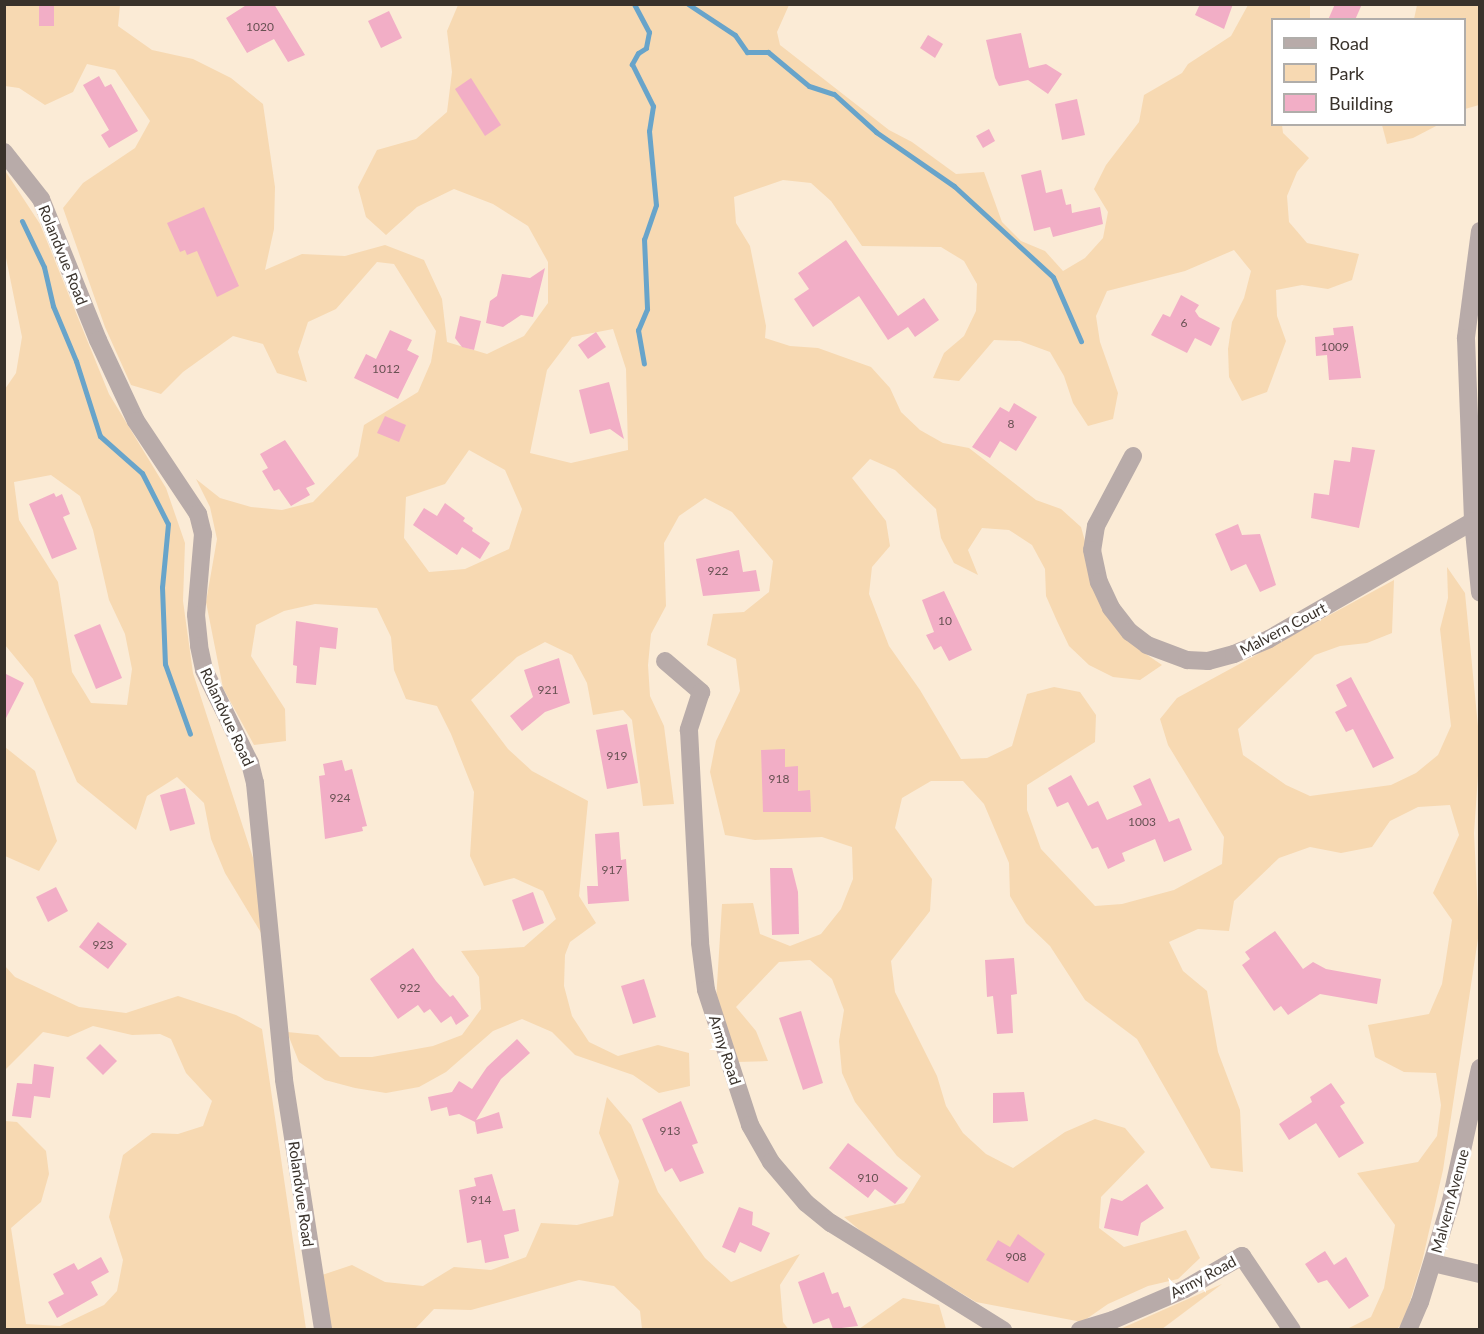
<!DOCTYPE html>
<html>
<head>
<meta charset="utf-8">
<style>
  body { margin:0 }
  #map { position:relative; width:1484px; height:1334px; overflow:hidden; background:#fbebd6; font-family:Lato,sans-serif }
  div>[style] { position:absolute }
  .green>* { inset:0; background:#f7d9b2 }
  .stream>* { height:5px; margin:-2.5px; padding:0 2.5px; transform-origin:2.5px; border-radius:2.5px; background:#68a4ca }
  .building>* { inset:0; background:#f2aec6 }
  .minor>* { height:18px; margin:-9px; padding:0 9px; transform-origin:9px; border-radius:9px; background:#b8aba9 }
  span { translate:-50% -50%; white-space:nowrap; text-align:center; line-height:1.15; -webkit-text-stroke:6px #fff; paint-order:stroke }
  .number-label { font-size:12px; color:#675152 }
  .number-label span { -webkit-text-stroke-width:0 }
  .street-label { font-size:15px; color:#39322b }
  .frame { position:absolute; inset:0; border:6px solid #39322b; pointer-events:none }
  .legend { position:absolute; left:1271px; top:18px; width:195px; height:108px; box-sizing:border-box; background:#fff; border:2px solid #b0adaa; margin:0; padding:8px 10px; list-style:none; font-size:18px; color:#39322b }
  .legend li { display:flex; align-items:center; gap:12px; height:30px }
  .legend b { width:30px; border:2px solid #b0adaa }
</style>
</head>
<body>
<div id="map">
  <div class="green">
    <div style="clip-path:polygon(evenodd,733px 4px,789px 5px,777px 32px,780px 45px,889px 130px,912px 142px,956px 174px,984px 172px,1002px 222px,1021px 241px,1045px 251px,1063px 271px,1085px 258px,1103px 238px,1108px 212px,1094px 189px,1106px 165px,1139px 122px,1144px 95px,1182px 73px,1188px 64px,1231px 36px,1248px 5px,1310px 5px,1310px 19px,1272px 20px,1272px 124px,1282px 125px,1283px 133px,1309px 158px,1297px 172px,1287px 196px,1289px 222px,1307px 243px,1359px 254px,1352px 280px,1328px 289px,1302px 285px,1276px 290px,1277px 316px,1286px 341px,1267px 392px,1242px 401px,1229px 377px,1228px 349px,1232px 322px,1244px 298px,1251px 271px,1234px 250px,1185px 271px,1107px 291px,1096px 316px,1100px 342px,1118px 393px,1113px 419px,1088px 426px,1073px 403px,1064px 376px,1050px 352px,1020px 341px,994px 340px,959px 381px,933px 378px,944px 353px,964px 336px,976px 311px,977px 284px,964px 261px,941px 247px,862px 246px,831px 201px,811px 183px,783px 180px,734px 197px,736px 223px,750px 246px,766px 326px,765px 338px,790px 346px,818px 348px,871px 367px,890px 388px,901px 412px,920px 430px,943px 443px,969px 448px,1036px 500px,1061px 509px,1081px 527px,1088px 552px,1140px 650px,1162px 665px,1140px 680px,1113px 677px,1089px 665px,1069px 646px,1057px 621px,1046px 596px,1045px 569px,1032px 545px,1009px 530px,982px 528px,968px 550px,978px 575px,954px 563px,941px 538px,936px 509px,895px 470px,870px 459px,852px 478px,886px 521px,890px 546px,872px 567px,869px 594px,889px 646px,920px 690px,961px 759px,987px 758px,1012px 746px,1027px 694px,1054px 687px,1080px 692px,1096px 715px,1095px 742px,1027px 785px,1027px 810px,1041px 849px,1095px 906px,1122px 904px,1174px 890px,1222px 864px,1224px 837px,1168px 745px,1160px 719px,1177px 698px,1394px 580px,1392px 633px,1367px 643px,1340px 646px,1315px 655px,1238px 729px,1243px 755px,1286px 785px,1310px 796px,1391px 785px,1416px 773px,1438px 755px,1451px 726px,1440px 629px,1448px 598px,1447px 567px,1465px 593px,1480px 747px,1474px 833px,1479px 932px,1443px 1170px,1422px 1262px,1404px 1321px,1397px 1329px,1347px 1329px,1371px 1317px,1384px 1288px,1395px 1225px,1357px 1173px,1418px 1162px,1437px 1136px,1441px 1105px,1436px 1073px,1404px 1072px,1375px 1057px,1368px 1025px,1429px 1014px,1442px 984px,1452px 920px,1433px 893px,1459px 835px,1450px 805px,1418px 807px,1390px 821px,1372px 847px,1341px 853px,1310px 847px,1279px 858px,1234px 901px,1229px 931px,1198px 929px,1169px 942px,1183px 971px,1207px 991px,1218px 1052px,1240px 1110px,1243px 1172px,1211px 1168px,1137px 1039px,1085px 1000px,1050px 946px,1026px 923px,1010px 896px,1009px 863px,984px 804px,963px 781px,931px 781px,902px 798px,895px 828px,932px 879px,930px 911px,891px 961px,895px 992px,937px 1076px,946px 1106px,963px 1133px,986px 1154px,1013px 1168px,1065px 1132px,1095px 1119px,1125px 1128px,1145px 1152px,1101px 1197px,1099px 1228px,1124px 1247px,1186px 1230px,1200px 1258px,1178px 1279px,1148px 1286px,1108px 1304px,1082px 1322px,976px 1302px,868px 1237px,844px 1217px,904px 1203px,921px 1176px,897px 1156px,855px 1102px,842px 1073px,839px 1041px,844px 1010px,832px 979px,810px 960px,779px 962px,736px 1007px,756px 1031px,768px 1061px,737px 1062px,716px 1001px,722px 904px,753px 903px,760px 934px,790px 946px,821px 934px,841px 909px,853px 879px,852px 847px,822px 837px,755px 840px,725px 835px,710px 772px,716px 741px,740px 691px,736px 659px,707px 645px,713px 614px,744px 612px,769px 592px,773px 561px,732px 512px,705px 498px,679px 516px,664px 543px,666px 606px,651px 634px,648px 665px,650px 696px,664px 726px,674px 804px,643px 806px,632px 720px,623px 710px,593px 715px,587px 683px,572px 655px,545px 642px,517px 657px,471px 700px,508px 749px,532px 771px,588px 801px,579px 896px,596px 923px,570px 942px,565px 955px,564px 986px,572px 1016px,589px 1042px,618px 1056px,658px 1045px,689px 1053px,690px 1086px,659px 1093px,633px 1075px,575px 1055px,552px 1032px,522px 1019px,493px 1031px,446px 1072px,419px 1087px,386px 1093px,355px 1088px,325px 1080px,299px 1062px,287px 1032px,318px 1035px,340px 1057px,372px 1057px,433px 1046px,462px 1035px,481px 1009px,479px 977px,461px 951px,524px 947px,556px 919px,543px 891px,514px 878px,484px 886px,470px 856px,474px 792px,451px 734px,437px 706px,406px 699px,394px 670px,391px 637px,377px 608px,315px 604px,284px 611px,256px 625px,251px 656px,285px 709px,286px 741px,254px 745px,223px 688px,206px 602px,217px 539px,210px 507px,196px 479px,220px 498px,251px 507px,282px 510px,313px 502px,358px 456px,364px 425px,418px 392px,431px 362px,436px 331px,394px 264px,377px 262px,336px 309px,308px 322px,298px 352px,307px 382px,277px 373px,263px 344px,233px 336px,183px 372px,161px 394px,131px 385px,105px 327px,63px 208px,83px 183px,135px 148px,150px 121px,115px 70px,87px 64px,73px 92px,45px 105px,19px 88px,5px 86px,5px 5px,120px 5px,118px 26px,152px 50px,193px 59px,231px 78px,263px 104px,275px 187px,274px 229px,265px 270px,302px 254px,345px 256px,385px 245px,424px 260px,442px 299px,447px 342px,487px 354px,524px 336px,548px 303px,548px 262px,528px 226px,493px 204px,454px 189px,417px 207px,386px 235px,366px 217px,358px 187px,377px 150px,416px 139px,447px 112px,452px 72px,447px 31px,458px 5px,733px 4px,613px 329px,626px 369px,628px 450px,571px 463px,530px 453px,547px 370px,572px 337px,613px 329px,733px 4px,469px 450px,505px 470px,522px 509px,509px 549px,465px 569px,429px 572px,404px 538px,406px 497px,445px 484px,469px 450px)"></div>
    <div style="clip-path:polygon(1417px 5px,1479px 5px,1479px 105px,1465px 109px,1464px 20px,1414px 19px)"></div>
    <div style="clip-path:polygon(1382px 125px,1382px 124px,1438px 125px,1413px 138px,1387px 144px)"></div>
    <div style="clip-path:polygon(evenodd,4px 169px,40px 224px,109px 394px,166px 488px,185px 543px,183px 601px,193px 673px,255px 864px,263px 936px,225px 873px,211px 839px,204px 803px,177px 777px,147px 796px,136px 830px,77px 782px,33px 679px,5px 645px,5px 389px,16px 373px,22px 337px,5px 253px,4px 169px,51px 475px,80px 496px,93px 530px,109px 600px,125px 634px,132px 669px,127px 705px,91px 703px,72px 672px,58px 582px,19px 520px,14px 482px,51px 475px)"></div>
    <div style="clip-path:polygon(5px 747px,35px 771px,57px 841px,39px 871px,5px 856px)"></div>
    <div style="clip-path:polygon(5px 966px,15px 977px,79px 1007px,126px 1013px,178px 996px,236px 1015px,262px 1029px,306px 1329px,5px 1329px,5px 1121px,17px 1122px,46px 1151px,49px 1174px,41px 1202px,11px 1228px,26px 1324px,60px 1326px,104px 1305px,117px 1291px,123px 1260px,109px 1217px,123px 1155px,152px 1133px,178px 1134px,203px 1126px,212px 1101px,186px 1073px,171px 1039px,160px 1034px,132px 1035px,93px 1026px,68px 1037px,43px 1032px,5px 1070px)"></div>
    <div style="clip-path:polygon(607px 1097px,631px 1125px,658px 1192px,705px 1258px,731px 1282px,800px 1254px,780px 1285px,783px 1322px,789px 1330px,642px 1329px,640px 1311px,614px 1286px,579px 1280px,471px 1310px,434px 1309px,415px 1329px,329px 1329px,322px 1275px,352px 1265px,385px 1282px,423px 1286px,454px 1267px,491px 1270px,526px 1257px,541px 1223px,577px 1225px,613px 1216px,619px 1181px,599px 1133px)"></div>
    <div style="clip-path:polygon(1222px 1284px,1162px 1329px,1116px 1329px,1120px 1329px)"></div>
    <div style="clip-path:polygon(903px 1298px,939px 1305px,946px 1329px,859px 1329px)"></div>
  </div>
  <div class="stream">
    <div style="left:634px;top:4px;width:32px;rotate:62deg"></div>
    <div style="left:649px;top:32px;width:16px;rotate:101deg"></div>
    <div style="left:646px;top:48px;width:9px;rotate:148deg"></div>
    <div style="left:638px;top:53px;width:13px;rotate:119deg"></div>
    <div style="left:632px;top:64px;width:47px;rotate:63.4deg"></div>
    <div style="left:653px;top:106px;width:25px;rotate:99deg"></div>
    <div style="left:649px;top:131px;width:74px;rotate:84.6deg"></div>
    <div style="left:656px;top:205px;width:36px;rotate:109deg"></div>
    <div style="left:644px;top:239px;width:70px;rotate:87.5deg"></div>
    <div style="left:647px;top:309px;width:23px;rotate:113deg"></div>
    <div style="left:638px;top:330px;width:34px;rotate:80deg"></div>
    <div style="left:688px;top:4px;width:56px;rotate:33.4deg"></div>
    <div style="left:735px;top:35px;width:21px;rotate:55deg"></div>
    <div style="left:747px;top:52px;width:21px"></div>
    <div style="left:768px;top:52px;width:53px;rotate:39.7deg"></div>
    <div style="left:809px;top:86px;width:26px;rotate:18deg"></div>
    <div style="left:834px;top:94px;width:57px;rotate:42.1deg"></div>
    <div style="left:876px;top:132px;width:95px;rotate:34.7deg"></div>
    <div style="left:954px;top:186px;width:134px;rotate:42.6deg"></div>
    <div style="left:1053px;top:277px;width:70px;rotate:66.4deg"></div>
    <div style="left:22px;top:221px;width:51px;rotate:64.4deg"></div>
    <div style="left:44px;top:267px;width:40px;rotate:77deg"></div>
    <div style="left:53px;top:306px;width:60px;rotate:67.3deg"></div>
    <div style="left:76px;top:361px;width:79px;rotate:72.3deg"></div>
    <div style="left:100px;top:436px;width:56px;rotate:41.4deg"></div>
    <div style="left:142px;top:473px;width:57px;rotate:63deg"></div>
    <div style="left:168px;top:524px;width:63px;rotate:95.4deg"></div>
    <div style="left:162px;top:587px;width:77px;rotate:87.8deg"></div>
    <div style="left:165px;top:664px;width:74px;rotate:70.3deg"></div>
  </div>
  <div class="building">
    <div style="clip-path:polygon(39px 4px,54px 4px,54px 26px,39px 26px)"></div>
    <div style="clip-path:polygon(248px 4px,274px 4px,305px 55px,288px 62px,274px 39px,247px 53px,226px 18px)"></div>
    <div style="clip-path:polygon(1200px 4px,1233px 4px,1224px 29px,1195px 15px)"></div>
    <div style="clip-path:polygon(1335px 4px,1362px 4px,1355px 20px,1328px 20px)"></div>
    <div style="clip-path:polygon(389px 11px,402px 38px,381px 48px,368px 21px)"></div>
    <div style="clip-path:polygon(1021px 33px,1029px 68px,1046px 64px,1062px 74px,1048px 94px,1028px 80px,999px 86px,995px 78px,986px 40px)"></div>
    <div style="clip-path:polygon(928px 35px,943px 44px,935px 58px,920px 48px)"></div>
    <div style="clip-path:polygon(99px 76px,105px 87px,111px 84px,138px 131px,109px 148px,101px 135px,109px 130px,83px 85px)"></div>
    <div style="clip-path:polygon(471px 78px,501px 125px,485px 136px,455px 89px)"></div>
    <div style="clip-path:polygon(1077px 99px,1085px 135px,1062px 140px,1055px 104px)"></div>
    <div style="clip-path:polygon(989px 129px,995px 141px,983px 148px,976px 136px)"></div>
    <div style="clip-path:polygon(1041px 170px,1046px 193px,1062px 189px,1066px 205px,1071px 204px,1072px 213px,1100px 207px,1103px 224px,1053px 237px,1050px 227px,1034px 231px,1021px 175px)"></div>
    <div style="clip-path:polygon(204px 207px,239px 286px,217px 297px,197px 251px,187px 255px,185px 250px,180px 252px,167px 223px)"></div>
    <div style="clip-path:polygon(846px 240px,898px 316px,924px 298px,939px 320px,915px 337px,908px 327px,888px 340px,859px 296px,813px 327px,794px 299px,809px 289px,798px 273px)"></div>
    <div style="clip-path:polygon(545px 268px,533px 317px,521px 315px,503px 327px,486px 323px,490px 301px,497px 296px,502px 274px,530px 278px)"></div>
    <div style="clip-path:polygon(1181px 295px,1199px 305px,1195px 311px,1199px 317px,1220px 328px,1211px 346px,1195px 338px,1187px 353px,1151px 335px,1163px 314px,1170px 317px)"></div>
    <div style="clip-path:polygon(460px 316px,481px 321px,474px 350px,462px 347px,455px 338px)"></div>
    <div style="clip-path:polygon(1353px 326px,1361px 378px,1329px 380px,1327px 355px,1316px 356px,1315px 337px,1334px 335px,1333px 328px)"></div>
    <div style="clip-path:polygon(390px 330px,412px 340px,407px 350px,419px 356px,398px 399px,354px 378px,366px 354px,376px 359px)"></div>
    <div style="clip-path:polygon(596px 332px,606px 347px,588px 359px,578px 345px)"></div>
    <div style="clip-path:polygon(609px 382px,624px 439px,610px 429px,590px 434px,579px 390px)"></div>
    <div style="clip-path:polygon(1014px 403px,1037px 417px,1016px 451px,1000px 441px,990px 458px,972px 447px,1000px 407px,1009px 412px)"></div>
    <div style="clip-path:polygon(385px 416px,406px 425px,399px 442px,377px 433px)"></div>
    <div style="clip-path:polygon(285px 440px,315px 484px,306px 488px,310px 495px,291px 506px,279px 489px,274px 491px,262px 471px,268px 468px,260px 454px)"></div>
    <div style="clip-path:polygon(1352px 447px,1375px 450px,1359px 528px,1311px 518px,1314px 493px,1329px 495px,1334px 460px,1350px 462px)"></div>
    <div style="clip-path:polygon(54px 493px,56px 497px,62px 494px,70px 514px,63px 517px,77px 549px,52px 559px,29px 504px)"></div>
    <div style="clip-path:polygon(445px 503px,465px 518px,463px 521px,473px 528px,472px 531px,490px 543px,480px 559px,462px 547px,457px 555px,413px 525px,424px 508px,437px 516px)"></div>
    <div style="clip-path:polygon(1238px 524px,1242px 535px,1260px 534px,1276px 585px,1260px 592px,1246px 564px,1231px 571px,1215px 534px)"></div>
    <div style="clip-path:polygon(739px 550px,743px 572px,756px 570px,760px 591px,703px 596px,696px 559px)"></div>
    <div style="clip-path:polygon(944px 591px,972px 650px,949px 661px,941px 646px,934px 650px,926px 635px,934px 632px,922px 600px)"></div>
    <div style="clip-path:polygon(296px 621px,338px 628px,336px 649px,320px 647px,316px 685px,296px 683px,297px 666px,293px 665px)"></div>
    <div style="clip-path:polygon(100px 624px,122px 678px,96px 689px,74px 635px)"></div>
    <div style="clip-path:polygon(559px 658px,570px 703px,545px 712px,522px 731px,510px 716px,533px 697px,524px 670px)"></div>
    <div style="clip-path:polygon(4px 673px,24px 683px,4px 722px)"></div>
    <div style="clip-path:polygon(1351px 677px,1394px 758px,1373px 768px,1353px 729px,1346px 732px,1335px 712px,1347px 706px,1336px 685px)"></div>
    <div style="clip-path:polygon(627px 724px,638px 783px,607px 789px,596px 730px)"></div>
    <div style="clip-path:polygon(785px 749px,785px 767px,798px 766px,798px 791px,810px 790px,811px 812px,763px 812px,761px 750px)"></div>
    <div style="clip-path:polygon(342px 760px,345px 771px,352px 769px,367px 826px,362px 827px,363px 831px,325px 839px,319px 776px,325px 775px,323px 764px)"></div>
    <div style="clip-path:polygon(1071px 775px,1088px 806px,1098px 801px,1107px 820px,1142px 805px,1133px 786px,1150px 778px,1169px 822px,1179px 818px,1192px 850px,1164px 862px,1155px 839px,1122px 853px,1125px 861px,1108px 869px,1098px 847px,1092px 849px,1068px 802px,1057px 807px,1048px 788px)"></div>
    <div style="clip-path:polygon(185px 788px,195px 824px,170px 831px,160px 795px)"></div>
    <div style="clip-path:polygon(619px 832px,621px 860px,626px 859px,629px 901px,588px 904px,587px 886px,598px 886px,595px 834px)"></div>
    <div style="clip-path:polygon(770px 868px,792px 868px,798px 892px,799px 934px,772px 935px)"></div>
    <div style="clip-path:polygon(56px 887px,68px 911px,48px 922px,36px 897px)"></div>
    <div style="clip-path:polygon(533px 892px,544px 923px,523px 931px,512px 900px)"></div>
    <div style="clip-path:polygon(98px 922px,127px 944px,108px 969px,79px 947px)"></div>
    <div style="clip-path:polygon(1275px 931px,1303px 969px,1313px 962px,1326px 969px,1381px 979px,1377px 1004px,1320px 994px,1288px 1015px,1281px 1006px,1274px 1011px,1242px 965px,1250px 959px,1245px 952px)"></div>
    <div style="clip-path:polygon(413px 948px,436px 981px,450px 997px,453px 995px,469px 1016px,456px 1025px,451px 1016px,441px 1023px,430px 1009px,424px 1013px,418px 1005px,398px 1019px,370px 979px)"></div>
    <div style="clip-path:polygon(1014px 958px,1017px 994px,1011px 995px,1013px 1033px,997px 1034px,993px 996px,987px 997px,985px 960px)"></div>
    <div style="clip-path:polygon(644px 979px,656px 1017px,633px 1024px,621px 986px)"></div>
    <div style="clip-path:polygon(801px 1011px,823px 1083px,803px 1090px,779px 1018px)"></div>
    <div style="clip-path:polygon(517px 1039px,530px 1053px,501px 1079px,476px 1120px,499px 1112px,503px 1128px,477px 1134px,475px 1122px,459px 1114px,449px 1116px,447px 1107px,431px 1111px,428px 1097px,452px 1092px,459px 1081px,472px 1089px,487px 1067px)"></div>
    <div style="clip-path:polygon(100px 1044px,117px 1061px,103px 1075px,86px 1058px)"></div>
    <div style="clip-path:polygon(34px 1064px,54px 1067px,50px 1098px,34px 1096px,31px 1118px,12px 1116px,17px 1083px,32px 1084px)"></div>
    <div style="clip-path:polygon(1331px 1083px,1345px 1103px,1340px 1106px,1364px 1143px,1339px 1158px,1316px 1123px,1289px 1140px,1279px 1124px,1312px 1102px,1310px 1097px)"></div>
    <div style="clip-path:polygon(1024px 1092px,1028px 1121px,993px 1123px,993px 1093px)"></div>
    <div style="clip-path:polygon(681px 1101px,698px 1143px,692px 1145px,704px 1173px,680px 1182px,672px 1168px,665px 1172px,642px 1119px)"></div>
    <div style="clip-path:polygon(848px 1143px,908px 1188px,895px 1204px,875px 1189px,868px 1198px,829px 1168px)"></div>
    <div style="clip-path:polygon(492px 1174px,503px 1211px,515px 1209px,519px 1231px,504px 1235px,509px 1258px,485px 1263px,481px 1240px,467px 1243px,459px 1190px,476px 1186px,474px 1178px)"></div>
    <div style="clip-path:polygon(1147px 1184px,1164px 1208px,1141px 1223px,1138px 1236px,1104px 1228px,1111px 1198px,1122px 1201px)"></div>
    <div style="clip-path:polygon(739px 1207px,753px 1212px,752px 1225px,770px 1233px,761px 1252px,740px 1242px,735px 1253px,722px 1247px)"></div>
    <div style="clip-path:polygon(1018px 1234px,1045px 1254px,1028px 1283px,986px 1260px,998px 1240px,1010px 1247px)"></div>
    <div style="clip-path:polygon(1325px 1251px,1334px 1265px,1346px 1257px,1369px 1296px,1349px 1309px,1327px 1280px,1318px 1283px,1305px 1264px)"></div>
    <div style="clip-path:polygon(101px 1257px,109px 1272px,91px 1282px,98px 1295px,57px 1318px,48px 1302px,64px 1294px,53px 1274px,74px 1263px,78px 1270px)"></div>
    <div style="clip-path:polygon(824px 1272px,832px 1294px,838px 1292px,844px 1308px,850px 1306px,858px 1326px,833px 1329px,829px 1318px,813px 1324px,798px 1282px)"></div>
  </div>
  <div class="minor">
    <div style="left:4px;top:152px;width:60px;rotate:51.8deg"></div>
    <div style="left:41px;top:199px;width:152px;rotate:68deg"></div>
    <div style="left:98px;top:340px;width:89px;rotate:64.9deg"></div>
    <div style="left:136px;top:421px;width:112px;rotate:56.3deg"></div>
    <div style="left:198px;top:514px;width:21px;rotate:76deg"></div>
    <div style="left:203px;top:534px;width:81px;rotate:94.9deg"></div>
    <div style="left:196px;top:615px;width:31px;rotate:84deg"></div>
    <div style="left:199px;top:646px;width:25px;rotate:78deg"></div>
    <div style="left:204px;top:670px;width:104px;rotate:63.7deg"></div>
    <div style="left:250px;top:763px;width:21px;rotate:76deg"></div>
    <div style="left:255px;top:783px;width:298px;rotate:84.4deg"></div>
    <div style="left:284px;top:1080px;width:253px;rotate:81.1deg"></div>
    <div style="left:1480px;top:231px;width:108px;rotate:97.5deg"></div>
    <div style="left:1466px;top:338px;width:183px;rotate:87.8deg"></div>
    <div style="left:1473px;top:521px;width:72px;rotate:84.4deg"></div>
    <div style="left:1133px;top:456px;width:79px;rotate:117.9deg"></div>
    <div style="left:1096px;top:526px;width:24px;rotate:99deg"></div>
    <div style="left:1092px;top:550px;width:33px;rotate:78deg"></div>
    <div style="left:1099px;top:582px;width:29px;rotate:65deg"></div>
    <div style="left:1111px;top:608px;width:31px;rotate:52deg"></div>
    <div style="left:1130px;top:632px;width:21px;rotate:37deg"></div>
    <div style="left:1147px;top:645px;width:43px;rotate:20.6deg"></div>
    <div style="left:1187px;top:660px;width:21px;rotate:3deg"></div>
    <div style="left:1208px;top:661px;width:27px;rotate:-15deg"></div>
    <div style="left:1234px;top:654px;width:38px;rotate:-23deg"></div>
    <div style="left:1269px;top:639px;width:236px;rotate:-30deg"></div>
    <div style="left:665px;top:661px;width:48px;rotate:40.7deg"></div>
    <div style="left:701px;top:692px;width:40px;rotate:108deg"></div>
    <div style="left:689px;top:730px;width:213px;rotate:87deg"></div>
    <div style="left:700px;top:943px;width:47px;rotate:82.7deg"></div>
    <div style="left:706px;top:990px;width:142px;rotate:71.9deg"></div>
    <div style="left:750px;top:1125px;width:43px;rotate:60.4deg"></div>
    <div style="left:771px;top:1162px;width:54px;rotate:49.5deg"></div>
    <div style="left:806px;top:1203px;width:32px;rotate:39deg"></div>
    <div style="left:831px;top:1223px;width:203px;rotate:31.9deg"></div>
    <div style="left:1433px;top:1263px;width:48px;rotate:13.2deg"></div>
    <div style="left:1080px;top:1330px;width:34px;rotate:-17deg"></div>
    <div style="left:1113px;top:1320px;width:78px;rotate:-23.3deg"></div>
    <div style="left:1185px;top:1289px;width:66px;rotate:-30.1deg"></div>
    <div style="left:1242px;top:1256px;width:89px;rotate:56deg"></div>
    <div style="left:1408px;top:1330px;width:30px;rotate:-67deg"></div>
    <div style="left:1420px;top:1302px;width:106px;rotate:-72.9deg"></div>
    <div style="left:1451px;top:1201px;width:136px;rotate:-77.7deg"></div>
  </div>
  <div class="number-label">
    <span style="left:260px;top:27px">1020</span>
    <span style="left:1184px;top:323px">6</span>
    <span style="left:1335px;top:347px">1009</span>
    <span style="left:386px;top:369px">1012</span>
    <span style="left:1011px;top:424px">8</span>
    <span style="left:718px;top:571px">922</span>
    <span style="left:945px;top:621px">10</span>
    <span style="left:548px;top:690px">921</span>
    <span style="left:617px;top:756px">919</span>
    <span style="left:779px;top:779px">918</span>
    <span style="left:340px;top:798px">924</span>
    <span style="left:1142px;top:822px">1003</span>
    <span style="left:612px;top:870px">917</span>
    <span style="left:103px;top:945px">923</span>
    <span style="left:410px;top:988px">922</span>
    <span style="left:670px;top:1131px">913</span>
    <span style="left:868px;top:1178px">910</span>
    <span style="left:481px;top:1200px">914</span>
    <span style="left:1016px;top:1257px">908</span>
  </div>
  <div class="street-label">
    <span style="left:63px;top:255px;rotate:68deg">Rolandvue Road</span>
    <span style="left:1283px;top:629px;rotate:-28deg">Malvern Court</span>
    <span style="left:227px;top:717px;rotate:65deg">Rolandvue Road</span>
    <span style="left:725px;top:1050px;rotate:72deg">Army Road</span>
    <span style="left:301px;top:1194px;rotate:82deg">Rolandvue Road</span>
    <span style="left:1450px;top:1201px;rotate:-75deg">Malvern Avenue</span>
    <span style="left:1203px;top:1277px;rotate:-28deg">Army Road</span>
  </div>
  <div class="frame"></div>
  <ul class="legend">
  <li><b style="height:8px;background:#b8aba9"></b>Road</li>
  <li><b style="height:16px;background:#f7d9b2"></b>Park</li>
  <li><b style="height:16px;background:#f2aec6"></b>Building</li>
  </ul>
</div>
</body>
</html>
